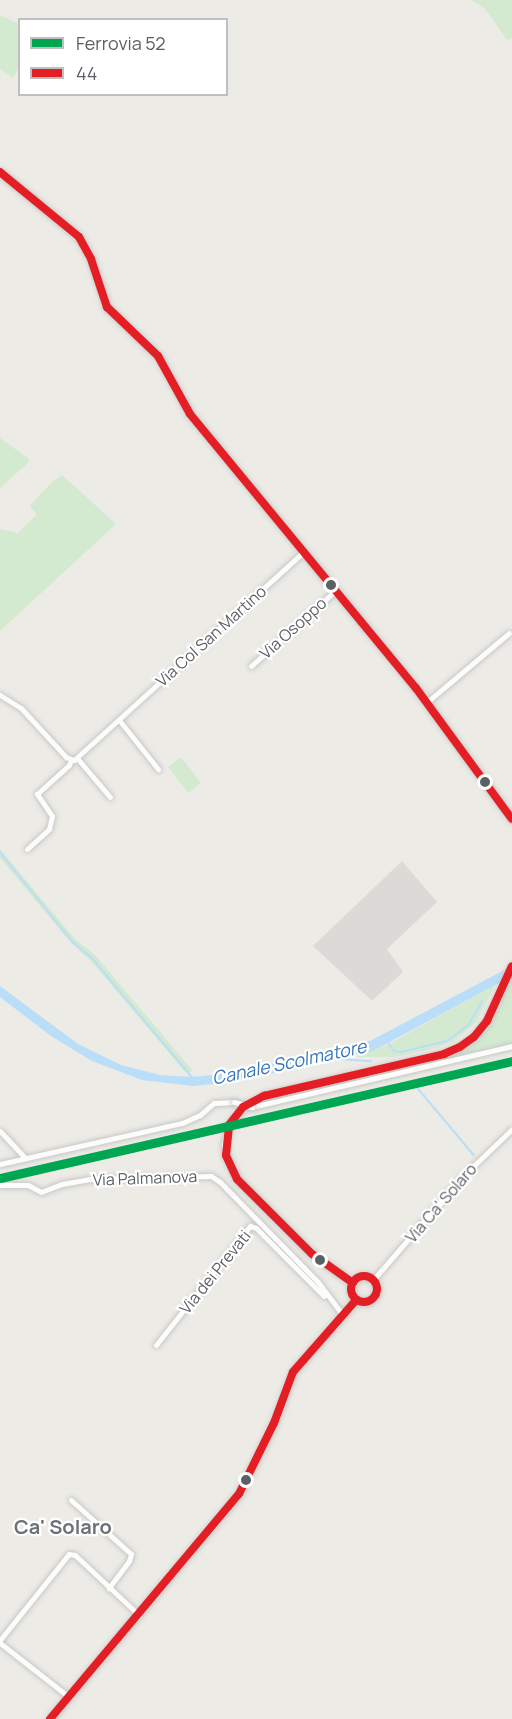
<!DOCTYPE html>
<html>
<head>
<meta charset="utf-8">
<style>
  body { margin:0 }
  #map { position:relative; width:512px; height:1719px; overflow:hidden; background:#ecebe6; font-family:Manrope,sans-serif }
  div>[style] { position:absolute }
  .industrial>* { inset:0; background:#dcdad6 }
  .green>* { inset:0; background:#d3ead0 }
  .water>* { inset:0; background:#baddf8 }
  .stream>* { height:1.5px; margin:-0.75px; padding:0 0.75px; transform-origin:0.75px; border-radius:0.75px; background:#baddf8 }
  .roads { filter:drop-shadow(0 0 2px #c8c8c7) drop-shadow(0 0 2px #c8c8c7) }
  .minor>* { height:5px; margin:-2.5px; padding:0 2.5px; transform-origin:2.5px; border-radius:2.5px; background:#fcfcfb }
  .tertiary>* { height:7px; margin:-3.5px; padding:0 3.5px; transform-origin:3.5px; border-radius:3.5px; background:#fcfcfb }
  .tertiary>.ring { margin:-3.5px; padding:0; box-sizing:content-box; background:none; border:7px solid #fcfcfb; border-radius:50% }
  .bridges { filter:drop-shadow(0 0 2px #c8c8c7) drop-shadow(0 0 2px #c8c8c7) }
  .minor-bridge>* { height:5px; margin:-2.5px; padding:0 2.5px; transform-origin:2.5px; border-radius:2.5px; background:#fcfcfb }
  .bus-1>* { height:8px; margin:-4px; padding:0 4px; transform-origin:4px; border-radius:4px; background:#e31e24 }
  .bus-1>.ring { margin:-4px; padding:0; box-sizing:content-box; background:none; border:8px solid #e31e24; border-radius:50% }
  .rail-1>* { height:9px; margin:-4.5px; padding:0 4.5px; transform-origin:4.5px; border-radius:4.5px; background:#00a651 }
  .dots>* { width:16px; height:16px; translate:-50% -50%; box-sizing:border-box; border:3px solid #fff; border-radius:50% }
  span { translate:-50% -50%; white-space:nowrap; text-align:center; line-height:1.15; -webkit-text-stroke:4.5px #fff; paint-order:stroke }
  .street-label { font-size:16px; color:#5b6065 }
  .water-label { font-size:18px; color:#3777ba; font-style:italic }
  .quarter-label { font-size:20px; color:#6c7277; font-weight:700 }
  .legend { position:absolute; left:18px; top:18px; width:210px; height:78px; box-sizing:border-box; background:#fff; border:2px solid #bdbfc1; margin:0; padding:8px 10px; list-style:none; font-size:18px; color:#5b6065 }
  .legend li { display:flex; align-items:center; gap:12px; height:30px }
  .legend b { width:30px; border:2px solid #bdbfc1 }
</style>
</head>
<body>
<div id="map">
  <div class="industrial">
    <div style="clip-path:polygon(402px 861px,437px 902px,387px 949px,403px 972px,372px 1001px,313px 946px)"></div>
  </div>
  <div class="green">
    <div style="clip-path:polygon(471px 0,512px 0,512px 38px,507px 40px,485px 9px)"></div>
    <div style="clip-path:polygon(0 15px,19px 24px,19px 67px,13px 78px,0 69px)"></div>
    <div style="clip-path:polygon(0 438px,29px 459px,28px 463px,0 488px)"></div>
    <div style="clip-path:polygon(62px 475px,116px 524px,0 631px,0 529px,18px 533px,37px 514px,30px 507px,32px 503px,53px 481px)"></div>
    <div style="clip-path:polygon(181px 757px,201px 783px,188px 793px,168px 767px)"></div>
    <div style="clip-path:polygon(0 849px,75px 939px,96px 956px,193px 1071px,186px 1073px,91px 961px,71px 943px,0 858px)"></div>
    <div style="clip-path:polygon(512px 977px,512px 1043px,442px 1060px,465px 1050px,484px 1033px,497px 1012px)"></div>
    <div style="clip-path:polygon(495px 985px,476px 1022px,454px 1041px,436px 1048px,395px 1057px,355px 1057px,389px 1044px)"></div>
  </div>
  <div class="water">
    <div style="clip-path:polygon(512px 966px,512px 976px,373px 1051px,234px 1082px,193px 1086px,142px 1080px,92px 1061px,51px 1036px,0 997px,0 986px,78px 1044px,121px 1065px,160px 1075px,192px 1077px,232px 1073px,370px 1041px)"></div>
  </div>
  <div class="stream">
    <div style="left:0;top:852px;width:116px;rotate:51deg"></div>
    <div style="left:73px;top:942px;width:26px;rotate:40deg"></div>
    <div style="left:93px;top:959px;width:154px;rotate:50deg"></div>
    <div style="left:388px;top:1042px;width:11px;rotate:56deg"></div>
    <div style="left:394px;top:1051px;width:7px;rotate:8deg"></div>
    <div style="left:401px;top:1052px;width:47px;rotate:-13.4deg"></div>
    <div style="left:447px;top:1041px;width:26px;rotate:-36deg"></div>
    <div style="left:468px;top:1026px;width:28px;rotate:-60deg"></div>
    <div style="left:339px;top:1059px;width:32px;rotate:4deg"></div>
    <div style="left:416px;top:1086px;width:90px;rotate:50deg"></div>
  </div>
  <div class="roads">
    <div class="minor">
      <div style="left:251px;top:666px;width:113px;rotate:-41.8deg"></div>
      <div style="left:0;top:695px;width:25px;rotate:32deg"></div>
      <div style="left:21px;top:708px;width:67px;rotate:47.4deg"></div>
      <div style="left:66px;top:757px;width:9px;rotate:21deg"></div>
      <div style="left:74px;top:760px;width:309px;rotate:-42.2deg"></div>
      <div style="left:427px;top:702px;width:107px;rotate:-40.1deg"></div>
      <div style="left:119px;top:720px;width:63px;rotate:51.5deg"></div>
      <div style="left:77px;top:758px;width:51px;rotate:49.8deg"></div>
      <div style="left:27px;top:849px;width:30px;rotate:-42deg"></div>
      <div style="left:49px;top:829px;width:13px;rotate:-77deg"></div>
      <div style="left:52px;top:816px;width:27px;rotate:-124deg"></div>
      <div style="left:37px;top:794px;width:43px;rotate:-42.2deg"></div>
      <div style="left:69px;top:765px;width:5px;rotate:-68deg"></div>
      <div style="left:252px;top:1107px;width:267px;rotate:-13.2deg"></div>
      <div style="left:0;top:1131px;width:37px;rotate:47deg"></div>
      <div style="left:0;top:1164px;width:187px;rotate:-12.7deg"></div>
      <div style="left:182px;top:1123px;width:20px;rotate:-24deg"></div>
      <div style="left:200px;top:1115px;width:18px;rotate:-41deg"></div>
      <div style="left:214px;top:1103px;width:20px;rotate:-3deg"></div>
      <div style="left:0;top:1185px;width:28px"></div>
      <div style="left:28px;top:1185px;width:15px;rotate:28deg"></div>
      <div style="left:41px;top:1192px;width:22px;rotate:-21deg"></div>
      <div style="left:62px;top:1184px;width:27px;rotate:-10deg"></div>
      <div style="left:89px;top:1179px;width:122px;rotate:-1.4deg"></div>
      <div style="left:211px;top:1176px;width:11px;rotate:34deg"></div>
      <div style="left:220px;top:1182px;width:140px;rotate:45.6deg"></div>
      <div style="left:318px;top:1282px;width:40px;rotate:53deg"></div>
      <div style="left:373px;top:1280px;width:136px;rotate:-49.2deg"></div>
      <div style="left:462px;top:1177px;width:69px;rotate:-43.8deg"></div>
      <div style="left:156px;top:1345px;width:152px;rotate:-51.7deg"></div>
      <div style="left:250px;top:1226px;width:6px;rotate:18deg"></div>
      <div style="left:256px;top:1228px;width:96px;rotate:45deg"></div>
      <div style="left:71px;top:1500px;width:81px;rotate:42deg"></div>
      <div style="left:131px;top:1554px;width:7px;rotate:106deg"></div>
      <div style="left:129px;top:1561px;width:34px;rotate:127deg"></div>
      <div style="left:0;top:1640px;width:110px;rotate:-51.3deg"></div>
      <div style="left:69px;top:1554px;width:6px;rotate:9deg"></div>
      <div style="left:75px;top:1555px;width:88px;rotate:43.2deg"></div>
      <div style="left:0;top:1643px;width:88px;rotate:38deg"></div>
    </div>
    <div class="tertiary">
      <div style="left:0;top:172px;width:102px;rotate:39.4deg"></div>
      <div style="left:79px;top:237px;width:25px;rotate:61deg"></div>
      <div style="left:91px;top:259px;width:51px;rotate:71.6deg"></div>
      <div style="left:107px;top:307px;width:71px;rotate:43.9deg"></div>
      <div style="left:158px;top:356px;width:66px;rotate:61.1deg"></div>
      <div style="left:190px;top:414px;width:355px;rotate:50.5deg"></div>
      <div style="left:416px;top:688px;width:162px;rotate:53.8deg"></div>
      <div class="ring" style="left:351px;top:1276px;width:19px;height:19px"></div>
      <div style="left:353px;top:1283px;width:50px;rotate:-144.7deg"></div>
      <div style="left:312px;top:1254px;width:106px;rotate:-135deg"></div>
      <div style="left:237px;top:1179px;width:26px;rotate:-115deg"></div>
      <div style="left:226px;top:1155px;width:10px;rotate:-96deg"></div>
      <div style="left:225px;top:1145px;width:20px;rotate:-79deg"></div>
      <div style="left:229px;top:1125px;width:23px;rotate:-52deg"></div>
      <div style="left:243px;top:1107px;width:24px;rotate:-28deg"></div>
      <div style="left:264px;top:1096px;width:185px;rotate:-13.1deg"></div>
      <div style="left:444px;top:1054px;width:17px;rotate:-24deg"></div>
      <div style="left:460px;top:1047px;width:17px;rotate:-36deg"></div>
      <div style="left:474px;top:1037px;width:21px;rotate:-51deg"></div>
      <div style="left:487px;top:1021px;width:60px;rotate:-65.6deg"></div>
      <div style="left:50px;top:1719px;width:294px;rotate:-50deg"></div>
      <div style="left:239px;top:1494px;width:79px;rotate:-63.8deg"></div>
      <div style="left:274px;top:1423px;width:54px;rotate:-69.6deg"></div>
      <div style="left:293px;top:1372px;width:96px;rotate:-48.8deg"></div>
    </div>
  </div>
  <div class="bridges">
    <div class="minor-bridge">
      <div style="left:234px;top:1102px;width:19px;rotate:16deg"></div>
    </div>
  </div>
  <div class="bus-1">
    <div style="left:0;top:172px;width:102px;rotate:39.4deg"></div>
    <div style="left:79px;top:237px;width:25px;rotate:61deg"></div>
    <div style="left:91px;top:259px;width:51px;rotate:71.6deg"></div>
    <div style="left:107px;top:307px;width:71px;rotate:43.9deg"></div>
    <div style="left:158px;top:356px;width:66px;rotate:61.1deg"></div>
    <div style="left:190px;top:414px;width:355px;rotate:50.5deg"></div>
    <div style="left:416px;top:688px;width:162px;rotate:53.8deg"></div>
    <div class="ring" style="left:351px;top:1276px;width:18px;height:18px"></div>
    <div style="left:353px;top:1283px;width:50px;rotate:-144.7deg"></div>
    <div style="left:312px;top:1254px;width:106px;rotate:-135deg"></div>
    <div style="left:237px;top:1179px;width:26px;rotate:-115deg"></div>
    <div style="left:226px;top:1155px;width:30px;rotate:-84deg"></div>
    <div style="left:229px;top:1125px;width:23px;rotate:-52deg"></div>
    <div style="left:243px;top:1107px;width:24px;rotate:-28deg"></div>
    <div style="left:264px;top:1096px;width:185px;rotate:-13.1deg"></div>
    <div style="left:444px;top:1054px;width:17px;rotate:-24deg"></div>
    <div style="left:460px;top:1047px;width:17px;rotate:-36deg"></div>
    <div style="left:474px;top:1037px;width:21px;rotate:-51deg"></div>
    <div style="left:487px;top:1021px;width:60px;rotate:-65.6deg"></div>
    <div style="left:50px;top:1719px;width:294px;rotate:-50deg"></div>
    <div style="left:239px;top:1494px;width:79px;rotate:-63.8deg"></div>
    <div style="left:274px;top:1423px;width:54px;rotate:-69.6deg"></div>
    <div style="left:293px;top:1372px;width:96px;rotate:-48.8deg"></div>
  </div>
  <div class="rail-1">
    <div style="left:0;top:1178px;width:525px;rotate:-12.87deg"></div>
  </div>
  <div class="dots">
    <div style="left:331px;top:585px;background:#5b6065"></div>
    <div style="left:485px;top:782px;background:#5b6065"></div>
    <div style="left:320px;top:1260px;background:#5b6065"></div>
    <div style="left:246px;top:1480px;background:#5b6065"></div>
  </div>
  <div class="street-label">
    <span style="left:293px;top:628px;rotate:-42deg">Via Osoppo</span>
    <span style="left:211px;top:636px;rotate:-42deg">Via Col San Martino</span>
    <span style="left:145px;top:1178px;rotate:-2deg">Via Palmanova</span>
    <span style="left:441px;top:1203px;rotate:-49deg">Via Ca' Solaro</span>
    <span style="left:215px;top:1272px;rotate:-51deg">Via dei Prevati</span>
  </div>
  <div class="water-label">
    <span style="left:289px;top:1062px;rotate:-12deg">Canale Scolmatore</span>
  </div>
  <div class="quarter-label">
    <span style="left:63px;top:1526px">Ca' Solaro</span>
  </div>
  <ul class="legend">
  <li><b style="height:8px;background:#00a651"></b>Ferrovia 52</li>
  <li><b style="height:8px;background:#e31e24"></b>44</li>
  </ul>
</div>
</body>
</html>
